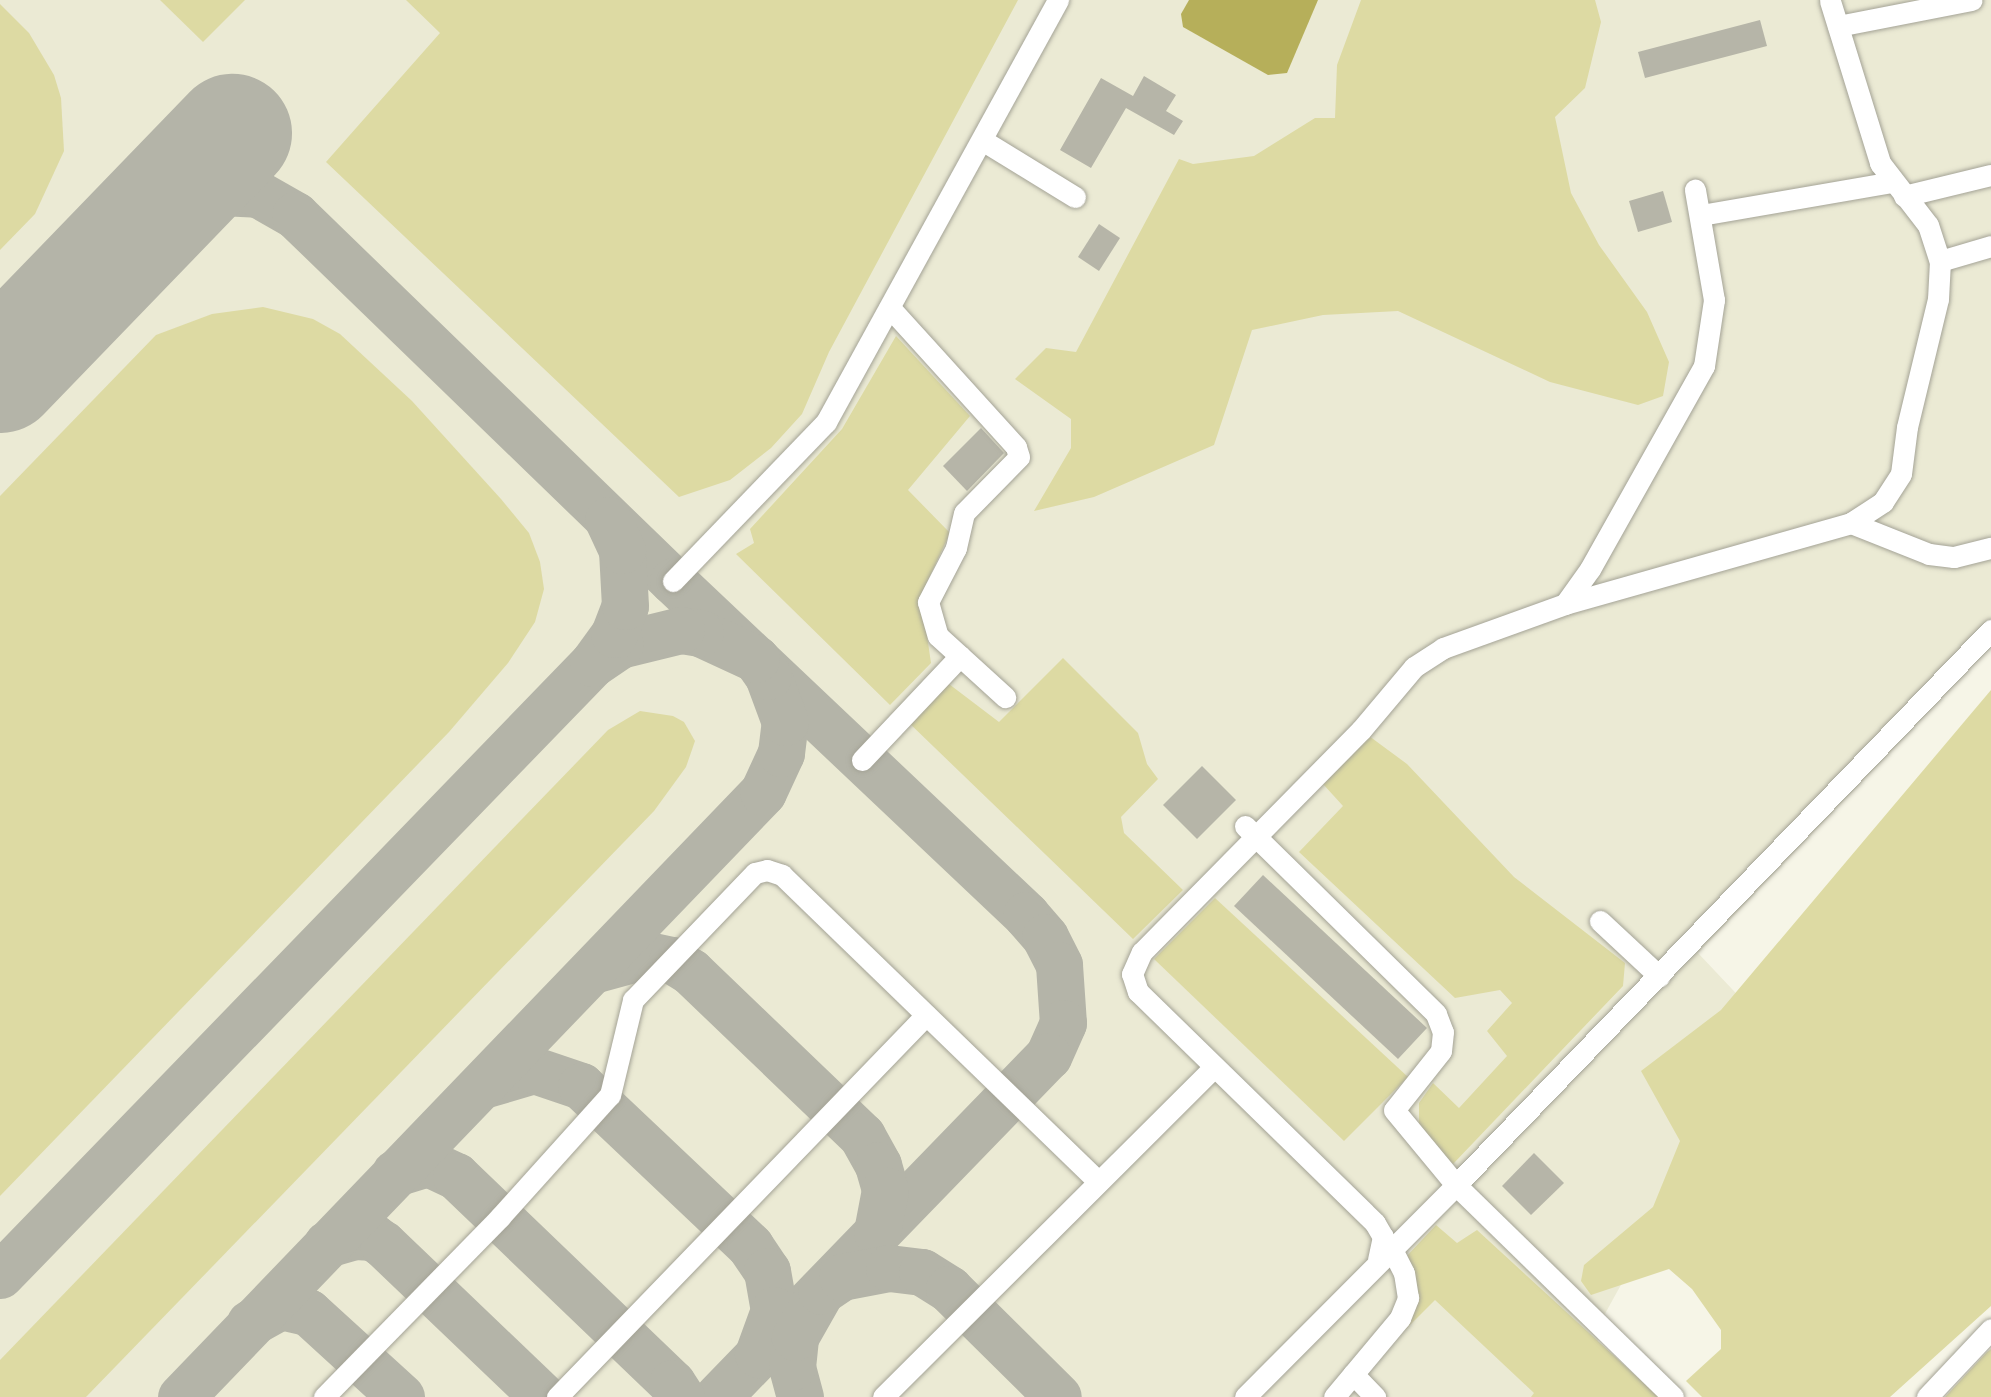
<!DOCTYPE html>
<html>
<head>
<meta charset="utf-8">
<style>
  body { margin:0 }
  #map { position:relative; width:1991px; height:1397px; overflow:hidden; background:#f6f5e7; font-family:"DM Sans",sans-serif }
  div>[style] { position:absolute }
  .built>* { inset:0; background:#ebead4 }
  .green>* { inset:0; background:#dddaa3 }
  .water>* { inset:0; background:#b6af5a }
  .taxiway>* { height:47px; margin:-23.5px; padding:0 23.5px; transform-origin:23.5px; border-radius:23.5px; background:#b4b4a8 }
  .runway>* { height:119px; margin:-59.5px; padding:0 59.5px; transform-origin:59.5px; border-radius:59.5px; background:#b4b4a8 }
  .building>* { inset:0; background:#b6b5a8 }
  .roads { filter:drop-shadow(0 0 2px #a4a396) drop-shadow(0 0 2px #a4a396) }
  .minor>* { height:21px; margin:-10.5px; padding:0 10.5px; transform-origin:10.5px; border-radius:10.5px; background:#fff }
  span { translate:-50% -50%; white-space:nowrap; text-align:center; line-height:1.15; -webkit-text-stroke:7px #f6f5e7; paint-order:stroke }
</style>
</head>
<body>
<div id="map">
  <div class="built">
    <div style="clip-path:polygon(0 0,1991px 0,1991px 647px,1698px 953px,1765px 1024px,1601px 1321px,1595px 1363px,1630px 1397px,0 1397px)"></div>
  </div>
  <div class="green">
    <div style="clip-path:polygon(160px 0,245px 0,203px 42px)"></div>
    <div style="clip-path:polygon(406px 0,1018px 0,829px 352px,802px 414px,771px 448px,730px 480px,679px 497px,326px 162px,440px 33px)"></div>
    <div style="clip-path:polygon(1361px 0,1595px 0,1601px 22px,1585px 88px,1555px 117px,1571px 193px,1599px 245px,1647px 312px,1669px 362px,1663px 396px,1638px 405px,1550px 382px,1398px 311px,1323px 315px,1252px 330px,1214px 445px,1094px 497px,1034px 511px,1071px 448px,1071px 419px,1015px 379px,1046px 348px,1076px 352px,1179px 159px,1193px 164px,1254px 156px,1315px 118px,1335px 118px,1337px 65px)"></div>
    <div style="clip-path:polygon(0 4px,29px 33px,54px 75px,61px 98px,64px 151px,35px 214px,0 250px)"></div>
    <div style="clip-path:polygon(263px 307px,313px 319px,340px 334px,412px 401px,501px 499px,529px 533px,540px 562px,544px 589px,535px 622px,508px 663px,449px 732px,0 1196px,0 496px,156px 335px,212px 314px)"></div>
    <div style="clip-path:polygon(896px 336px,970px 416px,908px 490px,950px 533px,921px 595px,931px 663px,890px 705px,736px 554px,754px 543px,750px 529px,842px 429px)"></div>
    <div style="clip-path:polygon(1063px 658px,1138px 733px,1147px 764px,1158px 779px,1121px 817px,1124px 833px,1183px 890px,1133px 939px,906px 720px,945px 681px,999px 722px)"></div>
    <div style="clip-path:polygon(1991px 690px,1991px 1306px,1890px 1397px,1702px 1397px,1686px 1381px,1721px 1349px,1721px 1330px,1692px 1289px,1669px 1269px,1591px 1295px,1581px 1281px,1584px 1265px,1653px 1207px,1680px 1141px,1641px 1071px,1721px 1010px)"></div>
    <div style="clip-path:polygon(640px 711px,673px 716px,684px 722px,695px 741px,686px 767px,654px 811px,86px 1397px,0 1397px,0 1360px,608px 730px)"></div>
    <div style="clip-path:polygon(1369px 736px,1407px 764px,1514px 877px,1625px 963px,1623px 986px,1453px 1164px,1419px 1132px,1419px 1103px,1433px 1083px,1459px 1108px,1507px 1056px,1487px 1031px,1512px 1003px,1500px 990px,1455px 998px,1299px 852px,1343px 806px,1323px 784px)"></div>
    <div style="clip-path:polygon(1215px 898px,1408px 1077px,1344px 1141px,1154px 959px)"></div>
    <div style="clip-path:polygon(1436px 1225px,1457px 1243px,1477px 1230px,1659px 1397px,1531px 1397px,1534px 1393px,1435px 1300px,1379px 1356px,1405px 1316px,1405px 1258px)"></div>
    <div style="clip-path:polygon(1991px 1349px,1991px 1397px,1945px 1397px,1987px 1352px)"></div>
  </div>
  <div class="water">
    <div style="clip-path:polygon(1189px 0,1318px 0,1287px 73px,1268px 75px,1183px 27px,1181px 14px)"></div>
  </div>
  <div class="taxiway">
    <div style="left:139px;top:229px;width:53px;rotate:-30.4deg"></div>
    <div style="left:185px;top:202px;width:37px;rotate:-16deg"></div>
    <div style="left:221px;top:192px;width:37px;rotate:3deg"></div>
    <div style="left:258px;top:194px;width:43px;rotate:29.6deg"></div>
    <div style="left:295px;top:215px;width:526px;rotate:44.08deg"></div>
    <div style="left:673px;top:581px;width:486px;rotate:43.4deg"></div>
    <div style="left:1026px;top:915px;width:29px;rotate:49deg"></div>
    <div style="left:1045px;top:937px;width:31px;rotate:63deg"></div>
    <div style="left:1059px;top:965px;width:58px;rotate:86.1deg"></div>
    <div style="left:1063px;top:1023px;width:36px;rotate:114deg"></div>
    <div style="left:1048px;top:1056px;width:475px;rotate:134.1deg"></div>
    <div style="left:596px;top:969px;width:54px;rotate:-15.1deg"></div>
    <div style="left:648px;top:955px;width:25px;rotate:12deg"></div>
    <div style="left:672px;top:960px;width:22px;rotate:32deg"></div>
    <div style="left:691px;top:972px;width:237px;rotate:43.8deg"></div>
    <div style="left:862px;top:1136px;width:33px;rotate:61deg"></div>
    <div style="left:878px;top:1165px;width:26px;rotate:74deg"></div>
    <div style="left:885px;top:1190px;width:43px;rotate:100.8deg"></div>
    <div style="left:483px;top:1085px;width:53px;rotate:-16.4deg"></div>
    <div style="left:534px;top:1070px;width:50px;rotate:18.8deg"></div>
    <div style="left:581px;top:1086px;width:233px;rotate:43.4deg"></div>
    <div style="left:750px;top:1246px;width:30px;rotate:56deg"></div>
    <div style="left:767px;top:1271px;width:40px;rotate:80deg"></div>
    <div style="left:774px;top:1310px;width:47px;rotate:110deg"></div>
    <div style="left:395px;top:1173px;width:34px;rotate:-17deg"></div>
    <div style="left:428px;top:1163px;width:31px;rotate:25deg"></div>
    <div style="left:456px;top:1176px;width:299px;rotate:43.8deg"></div>
    <div style="left:672px;top:1383px;width:17px;rotate:57deg"></div>
    <div style="left:327px;top:1244px;width:29px;rotate:-16deg"></div>
    <div style="left:355px;top:1236px;width:18px;rotate:3deg"></div>
    <div style="left:373px;top:1237px;width:12px;rotate:35deg"></div>
    <div style="left:383px;top:1244px;width:221px;rotate:43.7deg"></div>
    <div style="left:0;top:1275px;width:852px;rotate:-45.9deg"></div>
    <div style="left:250px;top:1323px;width:35px;rotate:-29deg"></div>
    <div style="left:281px;top:1306px;width:28px;rotate:13deg"></div>
    <div style="left:308px;top:1312px;width:126px;rotate:42.4deg"></div>
    <div style="left:181px;top:1397px;width:839px;rotate:-46.11deg"></div>
    <div style="left:763px;top:792px;width:43px;rotate:-65.2deg"></div>
    <div style="left:781px;top:753px;width:31px;rotate:-83deg"></div>
    <div style="left:785px;top:722px;width:49px;rotate:-110.3deg"></div>
    <div style="left:768px;top:676px;width:21px;rotate:-125deg"></div>
    <div style="left:756px;top:659px;width:62px;rotate:-155.1deg"></div>
    <div style="left:700px;top:633px;width:19px;rotate:-171deg"></div>
    <div style="left:681px;top:630px;width:63px;rotate:166.2deg"></div>
    <div style="left:620px;top:645px;width:32px;rotate:146deg"></div>
    <div style="left:593px;top:663px;width:36px;rotate:-54deg"></div>
    <div style="left:614px;top:634px;width:30px;rotate:-69deg"></div>
    <div style="left:625px;top:606px;width:56px;rotate:-93.1deg"></div>
    <div style="left:622px;top:550px;width:33px;rotate:-115deg"></div>
    <div style="left:800px;top:1397px;width:31px;rotate:-105deg"></div>
    <div style="left:792px;top:1367px;width:30px;rotate:-84deg"></div>
    <div style="left:795px;top:1337px;width:53px;rotate:-60.5deg"></div>
    <div style="left:821px;top:1291px;width:25px;rotate:-34deg"></div>
    <div style="left:842px;top:1277px;width:48px;rotate:-10.8deg"></div>
    <div style="left:889px;top:1268px;width:33px;rotate:7deg"></div>
    <div style="left:922px;top:1272px;width:32px;rotate:32deg"></div>
    <div style="left:949px;top:1289px;width:153px;rotate:44.7deg"></div>
  </div>
  <div class="runway">
    <div style="left:0;top:373px;width:334px;rotate:-46deg"></div>
  </div>
  <div class="building">
    <div style="clip-path:polygon(1760px 20px,1767px 46px,1645px 78px,1638px 52px)"></div>
    <div style="clip-path:polygon(1144px 76px,1176px 95px,1166px 111px,1183px 121px,1174px 135px,1126px 108px,1091px 168px,1060px 150px,1101px 78px,1133px 96px)"></div>
    <div style="clip-path:polygon(1663px 191px,1672px 222px,1638px 232px,1629px 201px)"></div>
    <div style="clip-path:polygon(1099px 224px,1120px 238px,1099px 271px,1078px 257px)"></div>
    <div style="clip-path:polygon(981px 428px,1004px 453px,967px 491px,943px 466px)"></div>
    <div style="clip-path:polygon(1202px 766px,1236px 800px,1197px 839px,1163px 805px)"></div>
    <div style="clip-path:polygon(1263px 875px,1427px 1028px,1398px 1059px,1234px 906px)"></div>
    <div style="clip-path:polygon(1534px 1153px,1564px 1183px,1531px 1215px,1502px 1186px)"></div>
  </div>
  <div class="roads">
    <div class="minor">
      <div style="left:1830px;top:1px;width:170px;rotate:72.8deg"></div>
      <div style="left:1880px;top:163px;width:78px;rotate:52.3deg"></div>
      <div style="left:1928px;top:225px;width:38px;rotate:72deg"></div>
      <div style="left:1940px;top:261px;width:38px;rotate:93deg"></div>
      <div style="left:1938px;top:299px;width:132px;rotate:103.6deg"></div>
      <div style="left:1907px;top:427px;width:47px;rotate:97.3deg"></div>
      <div style="left:1901px;top:474px;width:33px;rotate:123deg"></div>
      <div style="left:1883px;top:502px;width:38px;rotate:147deg"></div>
      <div style="left:1838px;top:26px;width:136px;rotate:-11deg"></div>
      <div style="left:982px;top:140px;width:109px;rotate:31.5deg"></div>
      <div style="left:1904px;top:196px;width:89px;rotate:-13.6deg"></div>
      <div style="left:1701px;top:215px;width:194px;rotate:-9.8deg"></div>
      <div style="left:1940px;top:261px;width:53px;rotate:-16.4deg"></div>
      <div style="left:891px;top:309px;width:186px;rotate:47.8deg"></div>
      <div style="left:1016px;top:447px;width:10px;rotate:73deg"></div>
      <div style="left:1019px;top:457px;width:78px;rotate:134.5deg"></div>
      <div style="left:964px;top:513px;width:36px;rotate:103deg"></div>
      <div style="left:956px;top:548px;width:61px;rotate:117.4deg"></div>
      <div style="left:928px;top:602px;width:35px;rotate:74deg"></div>
      <div style="left:938px;top:636px;width:91px;rotate:42.3deg"></div>
      <div style="left:673px;top:581px;width:221px;rotate:-46.1deg"></div>
      <div style="left:826px;top:422px;width:482px;rotate:-61.2deg"></div>
      <div style="left:1565px;top:604px;width:43px;rotate:-54.5deg"></div>
      <div style="left:1590px;top:569px;width:233px;rotate:-60.7deg"></div>
      <div style="left:1704px;top:366px;width:67px;rotate:-81.4deg"></div>
      <div style="left:1714px;top:300px;width:112px;rotate:-99.8deg"></div>
      <div style="left:862px;top:760px;width:143px;rotate:-46.7deg"></div>
      <div style="left:1245px;top:826px;width:268px;rotate:44.5deg"></div>
      <div style="left:1436px;top:1014px;width:19px;rotate:69deg"></div>
      <div style="left:1443px;top:1032px;width:19px;rotate:96deg"></div>
      <div style="left:1441px;top:1051px;width:75px;rotate:128.5deg"></div>
      <div style="left:1394px;top:1110px;width:97px;rotate:50.4deg"></div>
      <div style="left:1456px;top:1185px;width:303px;rotate:44.3deg"></div>
      <div style="left:1600px;top:921px;width:81px;rotate:43deg"></div>
      <div style="left:1378px;top:1260px;width:24px;rotate:-78deg"></div>
      <div style="left:1383px;top:1237px;width:16px;rotate:-120deg"></div>
      <div style="left:1375px;top:1223px;width:331px;rotate:-135.7deg"></div>
      <div style="left:1138px;top:992px;width:19px;rotate:-108deg"></div>
      <div style="left:1132px;top:974px;width:24px;rotate:-66deg"></div>
      <div style="left:1142px;top:952px;width:312px;rotate:-45.4deg"></div>
      <div style="left:1361px;top:730px;width:82px;rotate:-49.9deg"></div>
      <div style="left:1414px;top:667px;width:35px;rotate:-33deg"></div>
      <div style="left:1443px;top:648px;width:130px;rotate:-19.8deg"></div>
      <div style="left:1565px;top:604px;width:297px;rotate:-15.8deg"></div>
      <div style="left:1851px;top:523px;width:84px;rotate:21.7deg"></div>
      <div style="left:1929px;top:554px;width:25px;rotate:7deg"></div>
      <div style="left:1954px;top:557px;width:38px;rotate:-14deg"></div>
      <div style="left:1353px;top:1374px;width:32px;rotate:46deg"></div>
      <div style="left:324px;top:1397px;width:252px;rotate:-45.6deg"></div>
      <div style="left:500px;top:1217px;width:164px;rotate:-48deg"></div>
      <div style="left:610px;top:1095px;width:98px;rotate:-76.4deg"></div>
      <div style="left:633px;top:1000px;width:176px;rotate:-46.2deg"></div>
      <div style="left:755px;top:873px;width:12px;rotate:-14deg"></div>
      <div style="left:767px;top:870px;width:16px;rotate:18deg"></div>
      <div style="left:782px;top:875px;width:438px;rotate:44.1deg"></div>
      <div style="left:557px;top:1397px;width:531px;rotate:-45.99deg"></div>
      <div style="left:883px;top:1397px;width:467px;rotate:-44.9deg"></div>
      <div style="left:1245px;top:1397px;width:299px;rotate:-45.1deg"></div>
      <div style="left:1456px;top:1185px;width:771px;rotate:-46.05deg"></div>
      <div style="left:1334px;top:1397px;width:103px;rotate:-50.1deg"></div>
      <div style="left:1400px;top:1318px;width:22px;rotate:-68deg"></div>
      <div style="left:1408px;top:1298px;width:25px;rotate:-99deg"></div>
      <div style="left:1404px;top:1273px;width:29px;rotate:-117deg"></div>
      <div style="left:1927px;top:1397px;width:93px;rotate:-46.7deg"></div>
    </div>
  </div>
</div>
</body>
</html>
